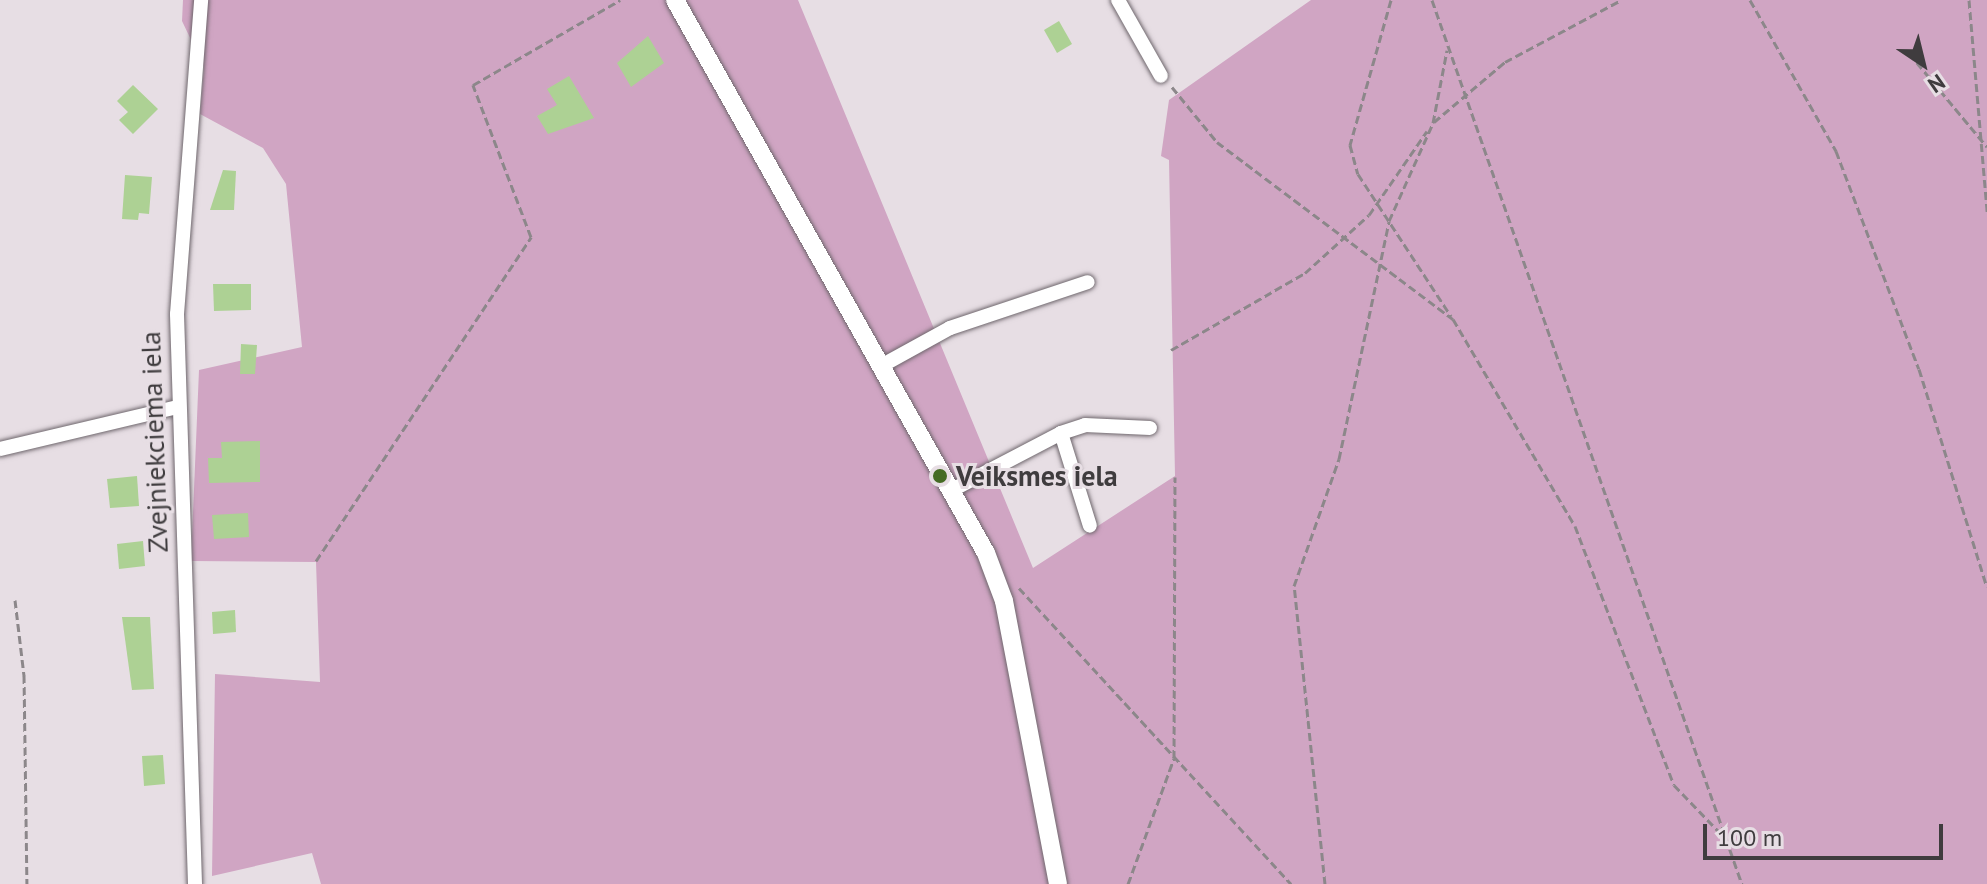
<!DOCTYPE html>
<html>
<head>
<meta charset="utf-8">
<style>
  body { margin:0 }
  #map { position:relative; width:1987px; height:884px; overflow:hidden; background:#e7dee4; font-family:"PT Sans",sans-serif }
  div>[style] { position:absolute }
  .green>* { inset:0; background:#d0a5c3 }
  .building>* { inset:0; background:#add194 }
  .path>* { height:3px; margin-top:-1.5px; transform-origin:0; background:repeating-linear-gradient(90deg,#8c878a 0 8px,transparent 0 12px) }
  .roads { filter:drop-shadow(0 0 2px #6f676d) drop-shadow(0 0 2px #6f676d) }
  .minor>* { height:14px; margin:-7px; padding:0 7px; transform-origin:7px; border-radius:7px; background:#fff }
  .secondary>* { height:18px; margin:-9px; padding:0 9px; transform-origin:9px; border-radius:9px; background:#fff }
  .dots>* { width:22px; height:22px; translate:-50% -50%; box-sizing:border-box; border:4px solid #e7dee4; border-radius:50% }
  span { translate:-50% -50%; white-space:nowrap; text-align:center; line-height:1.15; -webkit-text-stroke:6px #e7dee4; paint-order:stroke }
  .street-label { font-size:28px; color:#3f3c3e }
  .poi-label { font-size:28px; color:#3f3c3e; font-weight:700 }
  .left { translate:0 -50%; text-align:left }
  .north { position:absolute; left:1883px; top:24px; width:80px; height:80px; -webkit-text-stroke:6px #e7dee4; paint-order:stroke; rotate:145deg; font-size:22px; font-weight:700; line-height:32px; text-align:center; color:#3f3c3e }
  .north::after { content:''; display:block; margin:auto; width:28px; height:36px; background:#3f3c3e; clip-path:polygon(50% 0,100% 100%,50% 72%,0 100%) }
  .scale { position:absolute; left:1703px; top:824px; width:240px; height:36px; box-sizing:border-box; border:4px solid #3f3c3e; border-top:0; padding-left:10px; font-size:24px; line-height:28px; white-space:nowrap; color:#3f3c3e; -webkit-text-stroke:6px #e7dee4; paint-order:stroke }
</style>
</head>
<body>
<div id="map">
  <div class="green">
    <div style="clip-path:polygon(183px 0,798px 0,1033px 568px,1175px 476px,1169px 160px,1161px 156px,1169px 100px,1311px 0,1987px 0,1987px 884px,321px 884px,312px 853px,212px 876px,215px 674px,320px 682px,316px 562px,191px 561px,199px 370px,302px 347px,286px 184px,263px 148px,200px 114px,204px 67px,182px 21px)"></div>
  </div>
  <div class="building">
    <div style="clip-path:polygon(1059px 21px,1072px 44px,1057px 53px,1044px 30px)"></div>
    <div style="clip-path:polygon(648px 36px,664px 63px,631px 87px,617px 63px)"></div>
    <div style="clip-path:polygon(569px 76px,594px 118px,548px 134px,537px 116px,557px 105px,547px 89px)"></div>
    <div style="clip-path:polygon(133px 85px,158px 109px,133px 134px,119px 120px,128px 112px,117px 101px)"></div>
    <div style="clip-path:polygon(223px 170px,236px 171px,234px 210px,210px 210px)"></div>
    <div style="clip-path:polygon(125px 175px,152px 177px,149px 214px,139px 213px,138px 220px,122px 219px)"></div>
    <div style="clip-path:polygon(213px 284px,251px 284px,251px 310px,214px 311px)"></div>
    <div style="clip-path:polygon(241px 344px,257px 345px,255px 374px,240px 374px)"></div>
    <div style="clip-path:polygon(260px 441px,260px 482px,209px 483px,208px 458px,222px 458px,221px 442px)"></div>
    <div style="clip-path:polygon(137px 476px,139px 506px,110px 508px,107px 479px)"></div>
    <div style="clip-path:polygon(248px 513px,249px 537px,214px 539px,212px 515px)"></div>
    <div style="clip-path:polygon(143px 541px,145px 566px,119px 569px,117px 544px)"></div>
    <div style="clip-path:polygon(235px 610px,236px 632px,213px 634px,212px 612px)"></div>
    <div style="clip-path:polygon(122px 617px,150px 617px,154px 689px,132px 690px)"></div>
    <div style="clip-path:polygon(163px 755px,165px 784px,144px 786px,142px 756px)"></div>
  </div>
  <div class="path">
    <div style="left:1391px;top:0;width:151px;rotate:105.8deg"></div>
    <div style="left:1350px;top:145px;width:30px;rotate:75deg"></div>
    <div style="left:1358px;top:174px;width:170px;rotate:56.8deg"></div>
    <div style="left:1432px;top:0;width:937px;rotate:70.68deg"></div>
    <div style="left:1750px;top:0;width:174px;rotate:60.3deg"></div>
    <div style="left:1836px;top:151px;width:233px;rotate:69.2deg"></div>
    <div style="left:1919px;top:369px;width:228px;rotate:72.7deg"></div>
    <div style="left:1969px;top:0;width:213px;rotate:85.1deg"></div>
    <div style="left:1909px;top:53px;width:122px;rotate:50.3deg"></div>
    <div style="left:1172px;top:87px;width:71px;rotate:50.7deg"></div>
    <div style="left:1217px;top:142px;width:295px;rotate:36.9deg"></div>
    <div style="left:1453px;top:319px;width:240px;rotate:59.5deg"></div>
    <div style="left:1575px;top:526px;width:277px;rotate:69.1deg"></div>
    <div style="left:1674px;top:785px;width:72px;rotate:46.1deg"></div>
    <div style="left:1434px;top:122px;width:93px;rotate:-40.2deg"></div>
    <div style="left:1505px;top:62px;width:132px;rotate:-28.1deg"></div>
    <div style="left:1171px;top:350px;width:155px;rotate:-29.9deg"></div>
    <div style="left:1305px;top:273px;width:86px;rotate:-42.2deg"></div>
    <div style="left:1369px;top:215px;width:102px;rotate:-55.4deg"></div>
    <div style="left:316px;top:561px;width:389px;rotate:-56.4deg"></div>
    <div style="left:531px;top:237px;width:163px;rotate:-110.9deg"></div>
    <div style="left:473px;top:85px;width:170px;rotate:-30deg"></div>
    <div style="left:1019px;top:588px;width:402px;rotate:47.4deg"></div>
    <div style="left:15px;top:600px;width:76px;rotate:83.2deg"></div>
    <div style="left:24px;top:675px;width:209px;rotate:89.2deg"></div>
    <div style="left:1128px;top:884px;width:134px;rotate:-69.9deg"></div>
    <div style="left:1174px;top:758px;width:281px;rotate:-89.8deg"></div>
    <div style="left:1325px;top:884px;width:300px;rotate:-95.9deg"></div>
    <div style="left:1294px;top:586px;width:135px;rotate:-70.5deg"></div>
    <div style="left:1339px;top:459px;width:243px;rotate:-78.1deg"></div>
    <div style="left:1389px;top:221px;width:107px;rotate:-65.8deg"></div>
    <div style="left:1433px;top:123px;width:74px;rotate:-79.1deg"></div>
  </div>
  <div class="roads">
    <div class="minor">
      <div style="left:1118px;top:0;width:87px;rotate:60.5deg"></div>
      <div style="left:881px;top:366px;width:79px;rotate:-28.8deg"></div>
      <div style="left:950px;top:328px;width:145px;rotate:-18.4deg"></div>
      <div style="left:1061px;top:433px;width:97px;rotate:72.7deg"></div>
      <div style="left:0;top:449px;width:183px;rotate:-13.3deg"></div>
      <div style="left:954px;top:489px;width:121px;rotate:-27.6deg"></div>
      <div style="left:1061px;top:433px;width:25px;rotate:-18deg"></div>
      <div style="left:1085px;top:425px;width:65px;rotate:2.6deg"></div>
      <div style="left:195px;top:884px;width:570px;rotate:-91.81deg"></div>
      <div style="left:177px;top:314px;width:315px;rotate:-85.6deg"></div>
    </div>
    <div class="secondary">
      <div style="left:675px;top:0;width:634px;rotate:60.65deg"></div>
      <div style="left:986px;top:553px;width:51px;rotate:69.4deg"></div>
      <div style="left:1004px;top:601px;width:288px;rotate:79.2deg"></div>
    </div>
  </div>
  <div class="dots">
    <div style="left:940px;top:476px;background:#456b24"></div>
  </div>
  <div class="street-label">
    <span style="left:154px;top:442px;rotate:-92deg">Zvejniekciema iela</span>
  </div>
  <div class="poi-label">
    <span class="left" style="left:956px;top:476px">Veiksmes iela</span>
  </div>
  <div class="north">N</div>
  <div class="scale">100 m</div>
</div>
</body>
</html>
